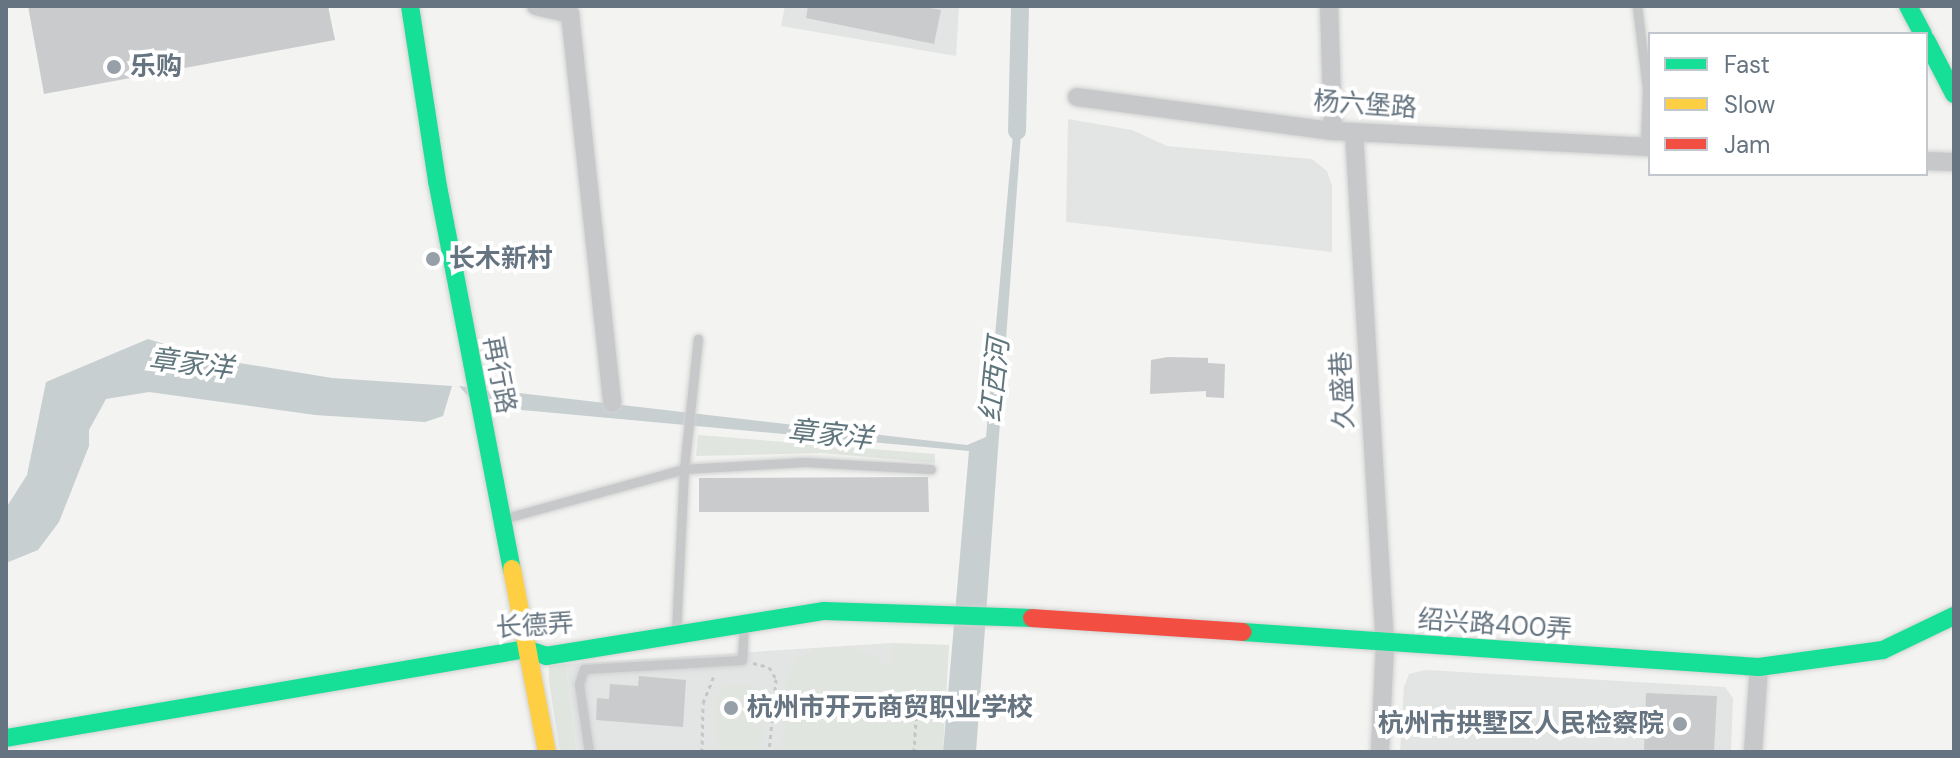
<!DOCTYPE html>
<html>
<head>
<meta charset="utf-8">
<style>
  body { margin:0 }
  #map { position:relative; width:1960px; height:758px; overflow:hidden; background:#f3f3f1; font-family:"DM Sans","Noto Sans SC",sans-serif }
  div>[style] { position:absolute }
  .built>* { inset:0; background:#e3e5e4 }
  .green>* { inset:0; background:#e1e5df }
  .water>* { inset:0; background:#c7cfd1 }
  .canal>* { height:18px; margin:-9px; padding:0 9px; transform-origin:9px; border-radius:9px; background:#c7cfd1 }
  .building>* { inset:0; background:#cacbcc }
  .path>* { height:3px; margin-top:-1.5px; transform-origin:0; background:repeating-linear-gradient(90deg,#c5c6c6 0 4px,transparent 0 8px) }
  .roads { filter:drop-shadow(0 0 2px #d0d1d1) drop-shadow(0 0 2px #d0d1d1) }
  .lane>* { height:9px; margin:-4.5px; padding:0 4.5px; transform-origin:4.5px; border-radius:4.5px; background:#c7c8c9 }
  .street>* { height:18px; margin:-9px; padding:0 9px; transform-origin:9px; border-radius:9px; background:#c7c8c9 }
  .fast>* { height:18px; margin:-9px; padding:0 9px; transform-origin:9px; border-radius:9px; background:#16e098 }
  .slow>* { height:18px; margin:-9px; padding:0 9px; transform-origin:9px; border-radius:9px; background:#ffcf43 }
  .jam>* { height:18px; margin:-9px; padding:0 9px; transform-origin:9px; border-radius:9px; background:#f24e42 }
  .dots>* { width:22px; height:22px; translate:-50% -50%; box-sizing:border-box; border:4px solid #fff; border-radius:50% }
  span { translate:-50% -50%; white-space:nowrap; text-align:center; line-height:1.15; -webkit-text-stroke:8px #fff; paint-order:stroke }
  .poi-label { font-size:26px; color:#657480; font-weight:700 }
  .left { translate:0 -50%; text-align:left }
  .right { translate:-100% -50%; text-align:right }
  .street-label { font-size:26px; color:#657480 }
  .water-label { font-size:28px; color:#60767d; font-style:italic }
  .frame { position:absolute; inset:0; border:8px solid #657480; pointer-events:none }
  .legend { position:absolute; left:1648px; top:32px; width:280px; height:144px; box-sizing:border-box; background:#fff; border:2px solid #c1c7cc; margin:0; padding:10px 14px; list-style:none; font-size:24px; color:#657480 }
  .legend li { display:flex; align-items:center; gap:16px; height:40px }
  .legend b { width:40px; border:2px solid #c1c7cc }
</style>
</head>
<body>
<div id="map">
  <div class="built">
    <div style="clip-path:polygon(785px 6px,959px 6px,956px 56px,781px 26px)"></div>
    <div style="clip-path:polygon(1068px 119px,1132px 130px,1167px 146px,1312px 159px,1327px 171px,1332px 186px,1332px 252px,1066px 222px)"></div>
    <div style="clip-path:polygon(892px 643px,888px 752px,577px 752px,566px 664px)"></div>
    <div style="clip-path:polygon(1425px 670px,1725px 687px,1733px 698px,1731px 752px,1400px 752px,1404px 687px,1409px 674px)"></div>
  </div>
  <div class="green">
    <div style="clip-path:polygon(698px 435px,935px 454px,935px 463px,822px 453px,696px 456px)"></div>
    <div style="clip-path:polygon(892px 643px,949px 645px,943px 752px,781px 752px,787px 675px,796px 659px,816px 649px,849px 647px,875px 656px,890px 672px)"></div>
    <div style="clip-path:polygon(566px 664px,577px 752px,560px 752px,549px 681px,549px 666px)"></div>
    <div style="clip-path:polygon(724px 685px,758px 686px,766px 697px,761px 752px,718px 752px,715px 703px)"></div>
  </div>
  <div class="water">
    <div style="clip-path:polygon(1023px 106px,976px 752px,943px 752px,969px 451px,522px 410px,474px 403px,459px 386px,967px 445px,986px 437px,1015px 112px)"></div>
    <div style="clip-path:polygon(148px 339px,209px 358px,332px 378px,452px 386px,443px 416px,425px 422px,315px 415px,149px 392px,106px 399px,89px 430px,89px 446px,59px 522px,38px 550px,6px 563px,6px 508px,27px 475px,46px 382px)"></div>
  </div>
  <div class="canal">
    <div style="left:1017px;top:131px;width:125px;rotate:-88.6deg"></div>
  </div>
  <div class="building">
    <div style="clip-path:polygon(28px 6px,328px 6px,335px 40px,44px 94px)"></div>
    <div style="clip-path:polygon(808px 6px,919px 6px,941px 10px,934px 44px,806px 18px)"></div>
    <div style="clip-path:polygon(1168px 357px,1208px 358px,1208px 363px,1225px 364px,1224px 398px,1206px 397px,1206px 391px,1150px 394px,1151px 360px)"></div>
    <div style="clip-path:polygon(928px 477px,929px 512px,699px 512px,699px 478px)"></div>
    <div style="clip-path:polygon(639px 676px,686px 680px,683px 727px,596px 720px,597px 698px,609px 699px,610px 684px,638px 686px)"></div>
    <div style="clip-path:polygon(1646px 693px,1717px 696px,1714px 752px,1644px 752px)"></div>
  </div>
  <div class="path">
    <div style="left:753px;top:663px;width:16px;rotate:14deg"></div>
    <div style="left:769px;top:667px;width:14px;rotate:60deg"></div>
    <div style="left:776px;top:679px;width:73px;rotate:95.5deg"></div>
    <div style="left:702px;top:752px;width:49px;rotate:-88.8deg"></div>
    <div style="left:703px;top:703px;width:29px;rotate:-68deg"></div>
    <div style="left:914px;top:752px;width:49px;rotate:-86.5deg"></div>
  </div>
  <div class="roads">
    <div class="lane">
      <div style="left:1637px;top:6px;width:84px;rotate:83.1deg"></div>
      <div style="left:1647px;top:89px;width:58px;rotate:92deg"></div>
      <div style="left:506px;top:518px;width:185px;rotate:-15.4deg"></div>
      <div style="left:684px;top:469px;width:121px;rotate:-3.3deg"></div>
      <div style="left:805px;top:462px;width:126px;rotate:3.2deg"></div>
      <div style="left:676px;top:632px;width:163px;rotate:-87.2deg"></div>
      <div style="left:684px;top:469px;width:131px;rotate:-83.9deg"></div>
      <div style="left:589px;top:752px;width:69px;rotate:-98.4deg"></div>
      <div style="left:579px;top:684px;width:16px;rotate:-72deg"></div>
      <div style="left:584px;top:669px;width:158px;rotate:-3.3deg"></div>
      <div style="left:742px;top:660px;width:33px;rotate:-87deg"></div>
    </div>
    <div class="street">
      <div style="left:536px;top:6px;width:35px;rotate:13deg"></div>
      <div style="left:570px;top:14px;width:391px;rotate:83.8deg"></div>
      <div style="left:1329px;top:6px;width:125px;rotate:88.2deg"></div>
      <div style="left:1077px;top:97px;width:258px;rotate:7.6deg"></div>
      <div style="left:1333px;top:131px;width:317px;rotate:2.9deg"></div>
      <div style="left:1354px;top:132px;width:513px;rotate:86.54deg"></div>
      <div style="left:1385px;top:644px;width:108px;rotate:92.7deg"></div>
      <div style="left:1926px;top:161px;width:28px;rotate:2deg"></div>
      <div style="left:1753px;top:752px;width:85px;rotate:-86deg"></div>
    </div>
    <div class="fast">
      <div style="left:410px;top:6px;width:177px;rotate:81.2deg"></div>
      <div style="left:437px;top:181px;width:395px;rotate:79.1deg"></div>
      <div style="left:1908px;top:6px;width:32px;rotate:62deg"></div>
      <div style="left:1926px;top:40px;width:61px;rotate:62.6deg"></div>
      <div style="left:1243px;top:632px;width:517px;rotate:3.88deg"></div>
      <div style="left:1759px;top:667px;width:125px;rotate:-7.8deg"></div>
      <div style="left:1883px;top:650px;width:79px;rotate:-25.6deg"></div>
      <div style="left:6px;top:738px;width:528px;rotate:-9.71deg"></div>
      <div style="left:526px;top:649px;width:21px;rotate:19deg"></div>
      <div style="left:546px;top:656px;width:282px;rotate:-9.2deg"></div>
      <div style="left:824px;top:611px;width:208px;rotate:1.9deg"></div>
    </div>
    <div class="slow">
      <div style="left:512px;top:569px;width:186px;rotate:79.2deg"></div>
    </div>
    <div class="jam">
      <div style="left:1032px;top:618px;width:211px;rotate:3.8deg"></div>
    </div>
  </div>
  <div class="dots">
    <div style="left:114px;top:67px;background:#97a0a8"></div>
    <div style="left:433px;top:259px;background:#97a0a8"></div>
    <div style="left:731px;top:708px;background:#97a0a8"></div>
    <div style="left:1680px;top:724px;background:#97a0a8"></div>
  </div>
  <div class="poi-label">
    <span class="left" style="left:130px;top:67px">乐购</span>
    <span class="left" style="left:449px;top:259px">长木新村</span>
    <span class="left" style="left:747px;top:708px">杭州市开元商贸职业学校</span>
    <span class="right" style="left:1664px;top:724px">杭州市拱墅区人民检察院</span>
  </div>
  <div class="street-label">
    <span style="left:1365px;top:105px;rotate:4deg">杨六堡路</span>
    <span style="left:499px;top:375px;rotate:79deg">再行路</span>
    <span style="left:1343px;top:390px;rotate:-93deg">久盛巷</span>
    <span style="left:1495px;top:625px;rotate:4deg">绍兴路400弄</span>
    <span style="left:535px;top:626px;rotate:-4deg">长德弄</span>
  </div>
  <div class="water-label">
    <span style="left:191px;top:364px;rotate:7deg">章家洋</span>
    <span style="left:995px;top:380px;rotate:-84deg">红西河</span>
    <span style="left:830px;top:435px;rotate:6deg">章家洋</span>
  </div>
  <div class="frame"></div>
  <ul class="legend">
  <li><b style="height:10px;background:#16e098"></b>Fast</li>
  <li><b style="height:10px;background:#ffcf43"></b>Slow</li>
  <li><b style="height:10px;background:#f24e42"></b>Jam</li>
  </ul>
</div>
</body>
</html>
